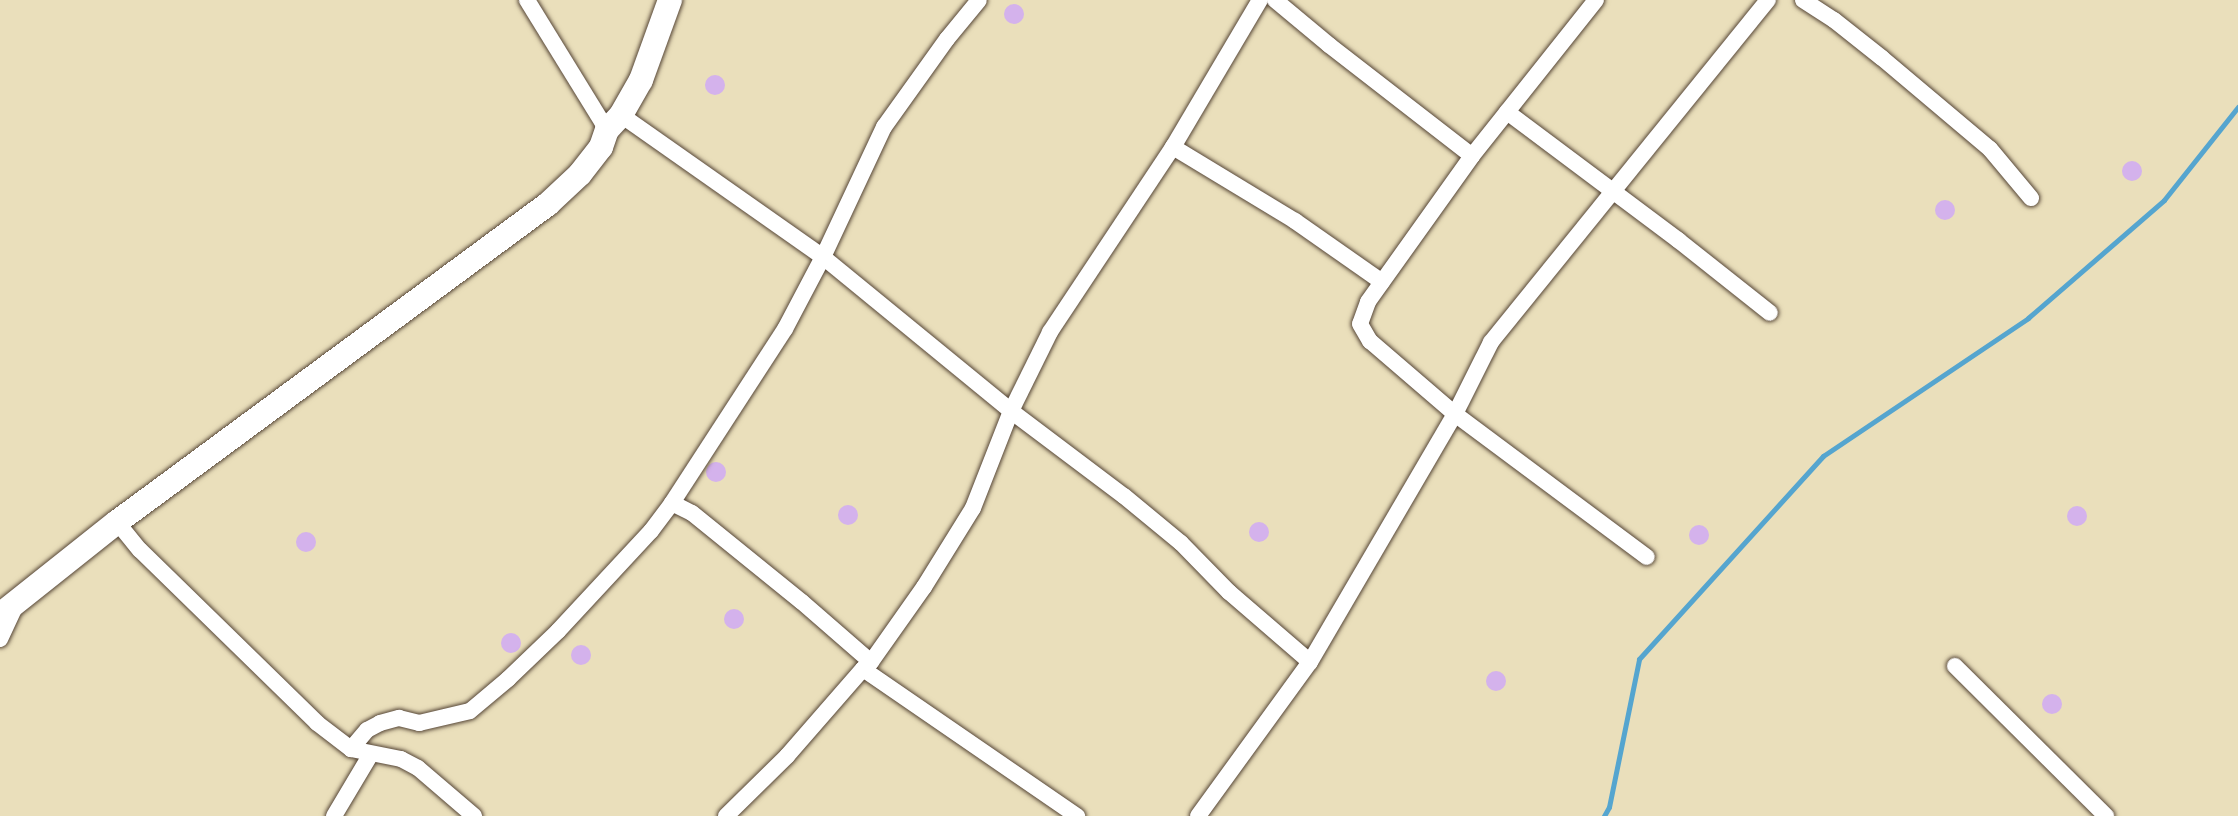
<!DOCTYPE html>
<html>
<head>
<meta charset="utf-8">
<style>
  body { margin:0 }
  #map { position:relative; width:2238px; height:816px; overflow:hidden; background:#eadfbb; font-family:"Gochi Hand",sans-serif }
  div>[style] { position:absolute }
  .stream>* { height:5px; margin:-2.5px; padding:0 2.5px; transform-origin:2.5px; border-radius:2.5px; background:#55a5cf }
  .building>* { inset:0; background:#d4b2ec }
  .round { border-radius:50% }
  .roads { filter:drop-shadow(0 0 2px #554536) drop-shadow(0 0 2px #554536) }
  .street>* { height:16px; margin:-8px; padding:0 8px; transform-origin:8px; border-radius:8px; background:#fff }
  .secondary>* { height:24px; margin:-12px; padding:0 12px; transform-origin:12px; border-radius:12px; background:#fff }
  span { translate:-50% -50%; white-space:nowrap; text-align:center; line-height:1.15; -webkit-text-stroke:4.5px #fdfcf7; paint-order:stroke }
</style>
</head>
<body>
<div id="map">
  <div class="stream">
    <div style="left:1604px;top:816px;width:10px;rotate:-61deg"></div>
    <div style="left:1609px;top:807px;width:151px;rotate:-78.5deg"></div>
    <div style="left:1639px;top:659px;width:274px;rotate:-47.8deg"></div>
    <div style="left:1823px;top:456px;width:247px;rotate:-33.9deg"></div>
    <div style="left:2028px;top:318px;width:180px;rotate:-40.9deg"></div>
    <div style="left:2164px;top:200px;width:119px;rotate:-51.5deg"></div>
  </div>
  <div class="building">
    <div class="round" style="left:1004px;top:4px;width:20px;height:20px"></div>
    <div class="round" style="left:705px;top:75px;width:20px;height:20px"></div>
    <div class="round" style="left:2122px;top:161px;width:20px;height:20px"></div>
    <div class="round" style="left:1935px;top:200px;width:20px;height:20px"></div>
    <div class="round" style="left:706px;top:462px;width:20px;height:20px"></div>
    <div class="round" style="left:838px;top:505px;width:20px;height:20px"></div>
    <div class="round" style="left:2067px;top:506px;width:20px;height:20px"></div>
    <div class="round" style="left:1249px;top:522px;width:20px;height:20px"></div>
    <div class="round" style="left:1689px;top:525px;width:20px;height:20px"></div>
    <div class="round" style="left:296px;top:532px;width:20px;height:20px"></div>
    <div class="round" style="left:724px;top:609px;width:20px;height:20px"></div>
    <div class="round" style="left:501px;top:633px;width:20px;height:20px"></div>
    <div class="round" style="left:571px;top:645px;width:20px;height:20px"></div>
    <div class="round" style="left:1486px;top:671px;width:20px;height:20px"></div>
    <div class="round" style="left:2042px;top:694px;width:20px;height:20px"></div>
  </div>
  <div class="roads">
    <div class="street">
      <div style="left:527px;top:0;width:153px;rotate:58.4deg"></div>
      <div style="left:1275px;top:0;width:70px;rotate:39.8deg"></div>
      <div style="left:1329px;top:45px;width:181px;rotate:37.8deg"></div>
      <div style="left:1596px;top:0;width:199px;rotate:128.5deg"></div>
      <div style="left:1472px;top:156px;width:179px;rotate:125.5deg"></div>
      <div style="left:1368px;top:302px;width:23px;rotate:110deg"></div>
      <div style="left:1360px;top:324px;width:20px;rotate:60deg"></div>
      <div style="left:1370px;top:341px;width:112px;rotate:40.7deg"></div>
      <div style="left:1455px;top:414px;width:239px;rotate:36.7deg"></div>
      <div style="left:1803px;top:0;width:37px;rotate:33deg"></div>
      <div style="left:1834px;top:20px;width:61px;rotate:38.4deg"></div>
      <div style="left:1882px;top:58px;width:141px;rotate:40.1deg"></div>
      <div style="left:1990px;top:149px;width:64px;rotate:50.1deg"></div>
      <div style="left:1507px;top:112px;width:214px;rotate:36.8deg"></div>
      <div style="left:1678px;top:240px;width:117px;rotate:38.4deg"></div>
      <div style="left:621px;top:115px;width:247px;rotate:35.1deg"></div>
      <div style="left:823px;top:257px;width:243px;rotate:39.3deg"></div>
      <div style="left:1011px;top:411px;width:141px;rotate:37deg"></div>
      <div style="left:1124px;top:496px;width:74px;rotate:39.5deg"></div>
      <div style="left:1181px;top:543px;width:69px;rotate:45.6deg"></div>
      <div style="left:1229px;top:592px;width:107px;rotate:40.8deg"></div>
      <div style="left:1173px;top:147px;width:143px;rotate:31.2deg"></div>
      <div style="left:1295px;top:221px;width:106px;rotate:35deg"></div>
      <div style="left:672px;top:503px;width:22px;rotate:27deg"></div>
      <div style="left:692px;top:513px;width:141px;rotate:39deg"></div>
      <div style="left:802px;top:602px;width:91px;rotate:41deg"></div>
      <div style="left:117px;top:522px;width:36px;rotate:51deg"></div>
      <div style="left:140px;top:550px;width:248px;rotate:44.3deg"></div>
      <div style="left:317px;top:723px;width:43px;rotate:37.4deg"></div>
      <div style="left:351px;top:749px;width:51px;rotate:11.3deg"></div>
      <div style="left:401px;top:759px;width:19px;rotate:28deg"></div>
      <div style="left:418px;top:768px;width:74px;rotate:40.6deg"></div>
      <div style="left:0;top:639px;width:38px;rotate:-65deg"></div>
      <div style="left:1955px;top:666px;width:213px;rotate:44.8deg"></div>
      <div style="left:863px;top:669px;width:11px;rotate:-41deg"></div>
      <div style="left:871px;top:662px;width:92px;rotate:-54.8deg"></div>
      <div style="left:924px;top:587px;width:93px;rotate:-58.2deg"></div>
      <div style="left:973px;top:508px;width:104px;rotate:-68.6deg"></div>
      <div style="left:1011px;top:411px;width:88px;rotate:-63.7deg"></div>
      <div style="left:1050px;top:332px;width:222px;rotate:-56.4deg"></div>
      <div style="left:1173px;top:147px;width:171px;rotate:-59.4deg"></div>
      <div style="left:351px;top:749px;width:25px;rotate:-50deg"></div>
      <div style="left:367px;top:730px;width:15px;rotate:-28deg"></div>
      <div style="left:380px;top:723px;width:20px;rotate:-15deg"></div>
      <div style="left:399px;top:718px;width:21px;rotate:14deg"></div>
      <div style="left:419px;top:723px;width:52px;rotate:-13.2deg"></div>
      <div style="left:470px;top:711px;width:50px;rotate:-40.1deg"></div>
      <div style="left:508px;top:679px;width:69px;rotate:-43.8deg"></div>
      <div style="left:558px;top:631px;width:137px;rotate:-47.1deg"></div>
      <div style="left:651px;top:531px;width:35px;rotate:-53deg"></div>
      <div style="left:672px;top:503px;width:207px;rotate:-57deg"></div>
      <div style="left:785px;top:329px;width:81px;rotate:-62.2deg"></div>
      <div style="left:823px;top:257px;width:144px;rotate:-64.9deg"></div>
      <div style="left:884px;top:127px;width:108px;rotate:-54.4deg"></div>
      <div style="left:947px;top:39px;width:50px;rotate:-50.6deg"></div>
      <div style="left:334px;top:816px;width:72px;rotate:-59.2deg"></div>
      <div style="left:726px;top:816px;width:86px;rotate:-44.5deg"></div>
      <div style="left:787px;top:756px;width:116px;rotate:-48.9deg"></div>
      <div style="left:863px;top:669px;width:260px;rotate:34.5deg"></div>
      <div style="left:1198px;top:816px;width:190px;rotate:-54deg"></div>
      <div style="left:1310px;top:662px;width:287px;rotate:-59.7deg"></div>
      <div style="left:1455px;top:414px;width:80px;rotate:-63.4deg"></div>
      <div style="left:1491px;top:342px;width:440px;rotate:-51deg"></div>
    </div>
    <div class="secondary">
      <div style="left:0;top:615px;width:149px;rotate:-38.5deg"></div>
      <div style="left:117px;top:522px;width:536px;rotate:-36.42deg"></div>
      <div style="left:548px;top:204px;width:44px;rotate:-43.2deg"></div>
      <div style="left:580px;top:174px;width:34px;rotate:-52deg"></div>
      <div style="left:601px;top:147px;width:18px;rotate:-71deg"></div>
      <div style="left:607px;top:130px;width:21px;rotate:-47deg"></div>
      <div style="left:621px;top:115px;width:40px;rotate:-60.3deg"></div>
      <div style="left:641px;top:80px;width:85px;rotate:-70.1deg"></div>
    </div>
  </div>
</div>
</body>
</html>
